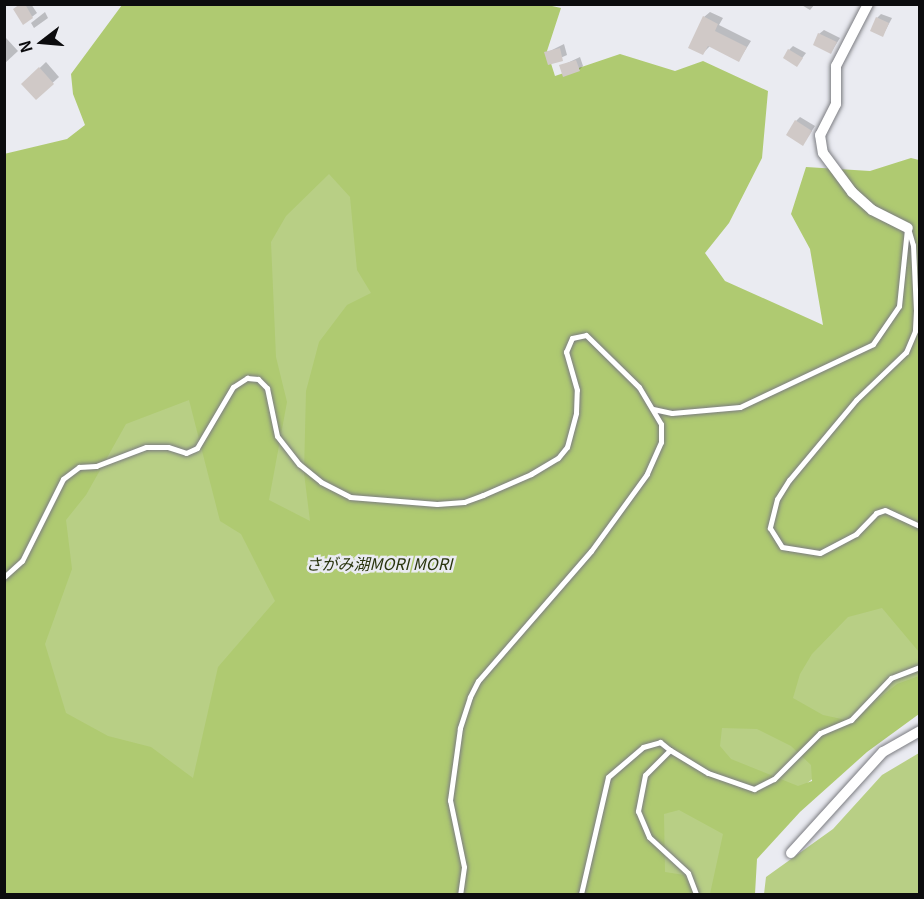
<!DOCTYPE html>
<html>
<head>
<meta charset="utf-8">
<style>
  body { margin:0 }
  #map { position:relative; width:924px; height:899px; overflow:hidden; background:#eaebf1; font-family:Georgia,"Noto Sans JP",serif }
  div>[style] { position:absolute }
  .green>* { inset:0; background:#b8cf85 }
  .forest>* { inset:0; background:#afca71 }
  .shadow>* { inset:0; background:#0003 }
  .building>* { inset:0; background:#d0c9c7 }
  .roads { filter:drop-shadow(0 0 2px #7b7c81) drop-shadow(0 0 2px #7b7c81) }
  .service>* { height:5px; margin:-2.5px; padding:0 2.5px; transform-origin:2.5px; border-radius:2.5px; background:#fff }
  .minor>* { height:10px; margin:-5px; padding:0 5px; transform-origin:5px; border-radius:5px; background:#fff }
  span { translate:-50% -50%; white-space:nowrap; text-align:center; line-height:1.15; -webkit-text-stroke:5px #eaebf1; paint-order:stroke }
  .park-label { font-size:16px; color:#2a350f; font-style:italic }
  .frame { position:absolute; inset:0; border:6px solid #0c0c0e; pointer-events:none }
  .north { position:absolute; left:12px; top:12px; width:60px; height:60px; -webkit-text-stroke:4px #eaebf1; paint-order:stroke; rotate:254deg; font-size:16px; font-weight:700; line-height:24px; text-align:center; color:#0c0c0e }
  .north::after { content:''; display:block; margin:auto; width:21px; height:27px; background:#0c0c0e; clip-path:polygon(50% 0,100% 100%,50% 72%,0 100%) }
</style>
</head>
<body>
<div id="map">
  <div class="green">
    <div style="clip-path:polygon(337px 126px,673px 364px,858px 335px,919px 208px,919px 694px,766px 816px,737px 894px,109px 894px,4px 521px)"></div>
    <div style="clip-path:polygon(919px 753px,919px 894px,764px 894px,766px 877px,833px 829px,882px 775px)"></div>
  </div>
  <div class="forest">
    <div style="clip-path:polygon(evenodd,543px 4px,561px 8px,547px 51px,555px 76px,620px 54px,675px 71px,703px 61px,768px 91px,762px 158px,729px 223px,705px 253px,725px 281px,823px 325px,810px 249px,791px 214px,806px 167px,870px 171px,911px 158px,919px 160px,919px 652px,882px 608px,848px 617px,812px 654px,800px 674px,793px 698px,823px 715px,851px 721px,897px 684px,919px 676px,919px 714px,867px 752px,800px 812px,757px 859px,755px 894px,710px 894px,723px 834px,679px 810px,664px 814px,665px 872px,684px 875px,697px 894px,5px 894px,4px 154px,67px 139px,85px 125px,73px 94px,71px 74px,122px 5px,543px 4px,329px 174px,350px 197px,357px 270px,371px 293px,347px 305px,319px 342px,306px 391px,304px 473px,310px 521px,269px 500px,287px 402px,276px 357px,271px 242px,286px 216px,329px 174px,543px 4px,189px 400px,220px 521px,241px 534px,275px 601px,218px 667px,193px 778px,151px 747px,108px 736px,66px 713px,45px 644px,72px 569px,66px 520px,86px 495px,126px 424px,189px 400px,543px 4px,722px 728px,757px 729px,791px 746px,811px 765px,812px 781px,798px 786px,731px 759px,720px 746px,722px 728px)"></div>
  </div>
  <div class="shadow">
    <div style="clip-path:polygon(20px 4px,31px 4px,37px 13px,24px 23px)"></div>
    <div style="clip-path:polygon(800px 4px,815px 4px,810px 10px)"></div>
    <div style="clip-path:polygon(45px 12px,48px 18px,34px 28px,31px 23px)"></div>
    <div style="clip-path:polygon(710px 12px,723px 18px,719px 25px,751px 41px,739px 60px,710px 46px,703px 53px,704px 17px)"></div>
    <div style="clip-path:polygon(881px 14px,892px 18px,883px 35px,877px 18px)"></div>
    <div style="clip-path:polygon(824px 30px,840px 38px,831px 52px,819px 34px)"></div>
    <div style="clip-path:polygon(6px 38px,18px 51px,4px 64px,4px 39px)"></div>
    <div style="clip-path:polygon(564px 44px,567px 55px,549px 63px,546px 53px)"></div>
    <div style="clip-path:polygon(793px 46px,806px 53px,797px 65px,789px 50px)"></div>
    <div style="clip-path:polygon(580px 57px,583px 66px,579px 70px,561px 66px)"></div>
    <div style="clip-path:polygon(46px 62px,59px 77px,36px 98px,23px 84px)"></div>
    <div style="clip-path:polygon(800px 117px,815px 126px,803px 144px,796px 121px)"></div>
  </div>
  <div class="building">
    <div style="clip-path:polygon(20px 4px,25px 4px,33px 18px,23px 25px,13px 9px)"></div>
    <div style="clip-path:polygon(703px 16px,718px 24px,715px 31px,747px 47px,739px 62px,708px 46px,703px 55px,688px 48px)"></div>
    <div style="clip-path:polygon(876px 17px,889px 23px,883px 37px,870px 31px)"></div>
    <div style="clip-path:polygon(818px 33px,837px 42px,831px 54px,813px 45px)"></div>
    <div style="clip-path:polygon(560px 48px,563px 61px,548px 65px,544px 52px)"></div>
    <div style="clip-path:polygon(788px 49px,803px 58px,797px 67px,783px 58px)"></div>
    <div style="clip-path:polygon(576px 60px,580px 71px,563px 77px,559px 65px)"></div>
    <div style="clip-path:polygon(39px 67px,54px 84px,36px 100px,21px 84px)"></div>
    <div style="clip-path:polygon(795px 120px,812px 131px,803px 146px,786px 135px)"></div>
  </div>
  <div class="roads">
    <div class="service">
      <div style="left:908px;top:228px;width:18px;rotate:74deg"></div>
      <div style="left:913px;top:245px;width:65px;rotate:87.4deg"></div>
      <div style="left:916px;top:310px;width:21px;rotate:93deg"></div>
      <div style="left:915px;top:331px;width:23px;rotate:113deg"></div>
      <div style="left:906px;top:352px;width:69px;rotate:136.2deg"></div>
      <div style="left:856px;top:400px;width:104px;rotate:129.9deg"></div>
      <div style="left:789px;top:480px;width:22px;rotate:122deg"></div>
      <div style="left:777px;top:499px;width:30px;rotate:104deg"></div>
      <div style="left:770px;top:528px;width:22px;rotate:58deg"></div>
      <div style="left:782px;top:547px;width:38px;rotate:9deg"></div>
      <div style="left:820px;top:553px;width:41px;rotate:-27.8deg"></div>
      <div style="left:856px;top:534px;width:29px;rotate:-46deg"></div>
      <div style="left:876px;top:513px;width:9px;rotate:-18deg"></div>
      <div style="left:885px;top:510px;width:38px;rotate:25deg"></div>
      <div style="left:653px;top:409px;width:19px;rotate:12deg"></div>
      <div style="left:672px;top:413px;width:68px;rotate:-5deg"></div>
      <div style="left:740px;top:407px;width:147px;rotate:-25.3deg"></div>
      <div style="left:873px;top:344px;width:46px;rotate:-55.6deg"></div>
      <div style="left:899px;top:306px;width:77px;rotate:-84.1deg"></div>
      <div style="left:4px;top:577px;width:24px;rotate:-42deg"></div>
      <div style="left:22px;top:561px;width:92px;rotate:-63.4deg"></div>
      <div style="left:63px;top:479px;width:20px;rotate:-37deg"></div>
      <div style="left:79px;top:467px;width:17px;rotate:-3deg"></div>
      <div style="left:96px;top:466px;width:53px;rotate:-20.8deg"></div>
      <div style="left:146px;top:447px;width:22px"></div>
      <div style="left:168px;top:447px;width:19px;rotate:18deg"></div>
      <div style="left:186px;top:453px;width:12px;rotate:-24deg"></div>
      <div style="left:197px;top:448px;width:71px;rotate:-59.5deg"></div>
      <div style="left:233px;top:387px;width:17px;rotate:-33deg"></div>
      <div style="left:247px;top:378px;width:11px;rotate:5deg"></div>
      <div style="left:258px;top:379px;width:13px;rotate:45deg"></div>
      <div style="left:267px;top:388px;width:49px;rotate:78.2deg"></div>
      <div style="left:277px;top:436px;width:36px;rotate:52deg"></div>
      <div style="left:299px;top:464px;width:28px;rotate:39deg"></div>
      <div style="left:321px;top:482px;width:33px;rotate:27deg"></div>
      <div style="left:350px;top:497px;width:87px;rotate:4.6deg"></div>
      <div style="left:437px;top:504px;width:27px;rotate:-4deg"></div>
      <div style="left:464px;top:502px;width:20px;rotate:-20deg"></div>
      <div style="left:483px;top:495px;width:52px;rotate:-23.6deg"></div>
      <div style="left:531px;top:474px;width:31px;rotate:-31deg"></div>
      <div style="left:558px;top:458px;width:14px;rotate:-51deg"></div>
      <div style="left:567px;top:447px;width:35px;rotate:-75deg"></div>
      <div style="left:576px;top:413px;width:23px;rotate:-88deg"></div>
      <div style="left:577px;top:390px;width:40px;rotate:-106deg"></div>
      <div style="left:566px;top:352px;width:15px;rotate:-67deg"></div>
      <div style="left:572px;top:338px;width:14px;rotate:-12deg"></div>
      <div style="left:586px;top:335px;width:74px;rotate:44.5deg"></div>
      <div style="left:639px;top:387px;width:43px;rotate:59.3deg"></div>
      <div style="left:661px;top:424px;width:18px;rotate:90deg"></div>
      <div style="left:661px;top:442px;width:35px;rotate:114deg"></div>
      <div style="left:647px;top:474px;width:95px;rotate:126deg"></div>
      <div style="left:591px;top:551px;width:172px;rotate:131deg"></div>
      <div style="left:478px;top:681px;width:18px;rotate:117deg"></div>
      <div style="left:470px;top:697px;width:33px;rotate:108deg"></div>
      <div style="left:460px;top:728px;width:73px;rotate:97.9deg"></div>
      <div style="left:450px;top:800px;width:68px;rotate:78.2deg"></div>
      <div style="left:464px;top:867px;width:27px;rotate:98deg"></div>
      <div style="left:670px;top:750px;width:44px;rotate:31.2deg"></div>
      <div style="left:708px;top:773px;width:49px;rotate:19.2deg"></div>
      <div style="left:754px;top:789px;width:22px;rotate:-27deg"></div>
      <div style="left:774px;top:779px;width:65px;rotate:-45deg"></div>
      <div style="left:820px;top:733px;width:34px;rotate:-23deg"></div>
      <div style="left:851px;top:720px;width:58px;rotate:-46.4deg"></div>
      <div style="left:891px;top:678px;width:31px;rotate:-21deg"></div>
      <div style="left:581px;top:894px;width:120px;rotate:-77deg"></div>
      <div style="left:608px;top:777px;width:46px;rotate:-40.6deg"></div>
      <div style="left:643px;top:747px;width:18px;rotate:-16deg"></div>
      <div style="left:660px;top:742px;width:13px;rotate:39deg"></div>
      <div style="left:670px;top:750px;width:35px;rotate:135deg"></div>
      <div style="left:645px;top:775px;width:37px;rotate:101deg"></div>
      <div style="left:638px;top:811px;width:28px;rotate:67deg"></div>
      <div style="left:649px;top:837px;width:53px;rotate:42.7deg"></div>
      <div style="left:688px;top:873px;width:22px;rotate:69deg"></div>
    </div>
    <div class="minor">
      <div style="left:868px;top:4px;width:70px;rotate:117.3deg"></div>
      <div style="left:836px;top:66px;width:38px;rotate:90deg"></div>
      <div style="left:836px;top:104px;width:35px;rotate:117deg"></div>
      <div style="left:820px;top:135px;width:18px;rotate:81deg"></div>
      <div style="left:823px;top:153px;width:49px;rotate:53.4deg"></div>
      <div style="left:852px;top:192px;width:27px;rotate:42deg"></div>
      <div style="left:872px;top:210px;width:40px;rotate:26.6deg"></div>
      <div style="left:791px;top:853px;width:137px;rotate:-47.7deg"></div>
      <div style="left:883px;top:752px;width:43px;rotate:-29.6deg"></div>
    </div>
  </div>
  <div class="park-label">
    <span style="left:379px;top:563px">さがみ湖MORI MORI</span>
  </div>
  <div class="frame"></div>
  <div class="north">N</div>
</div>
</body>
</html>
